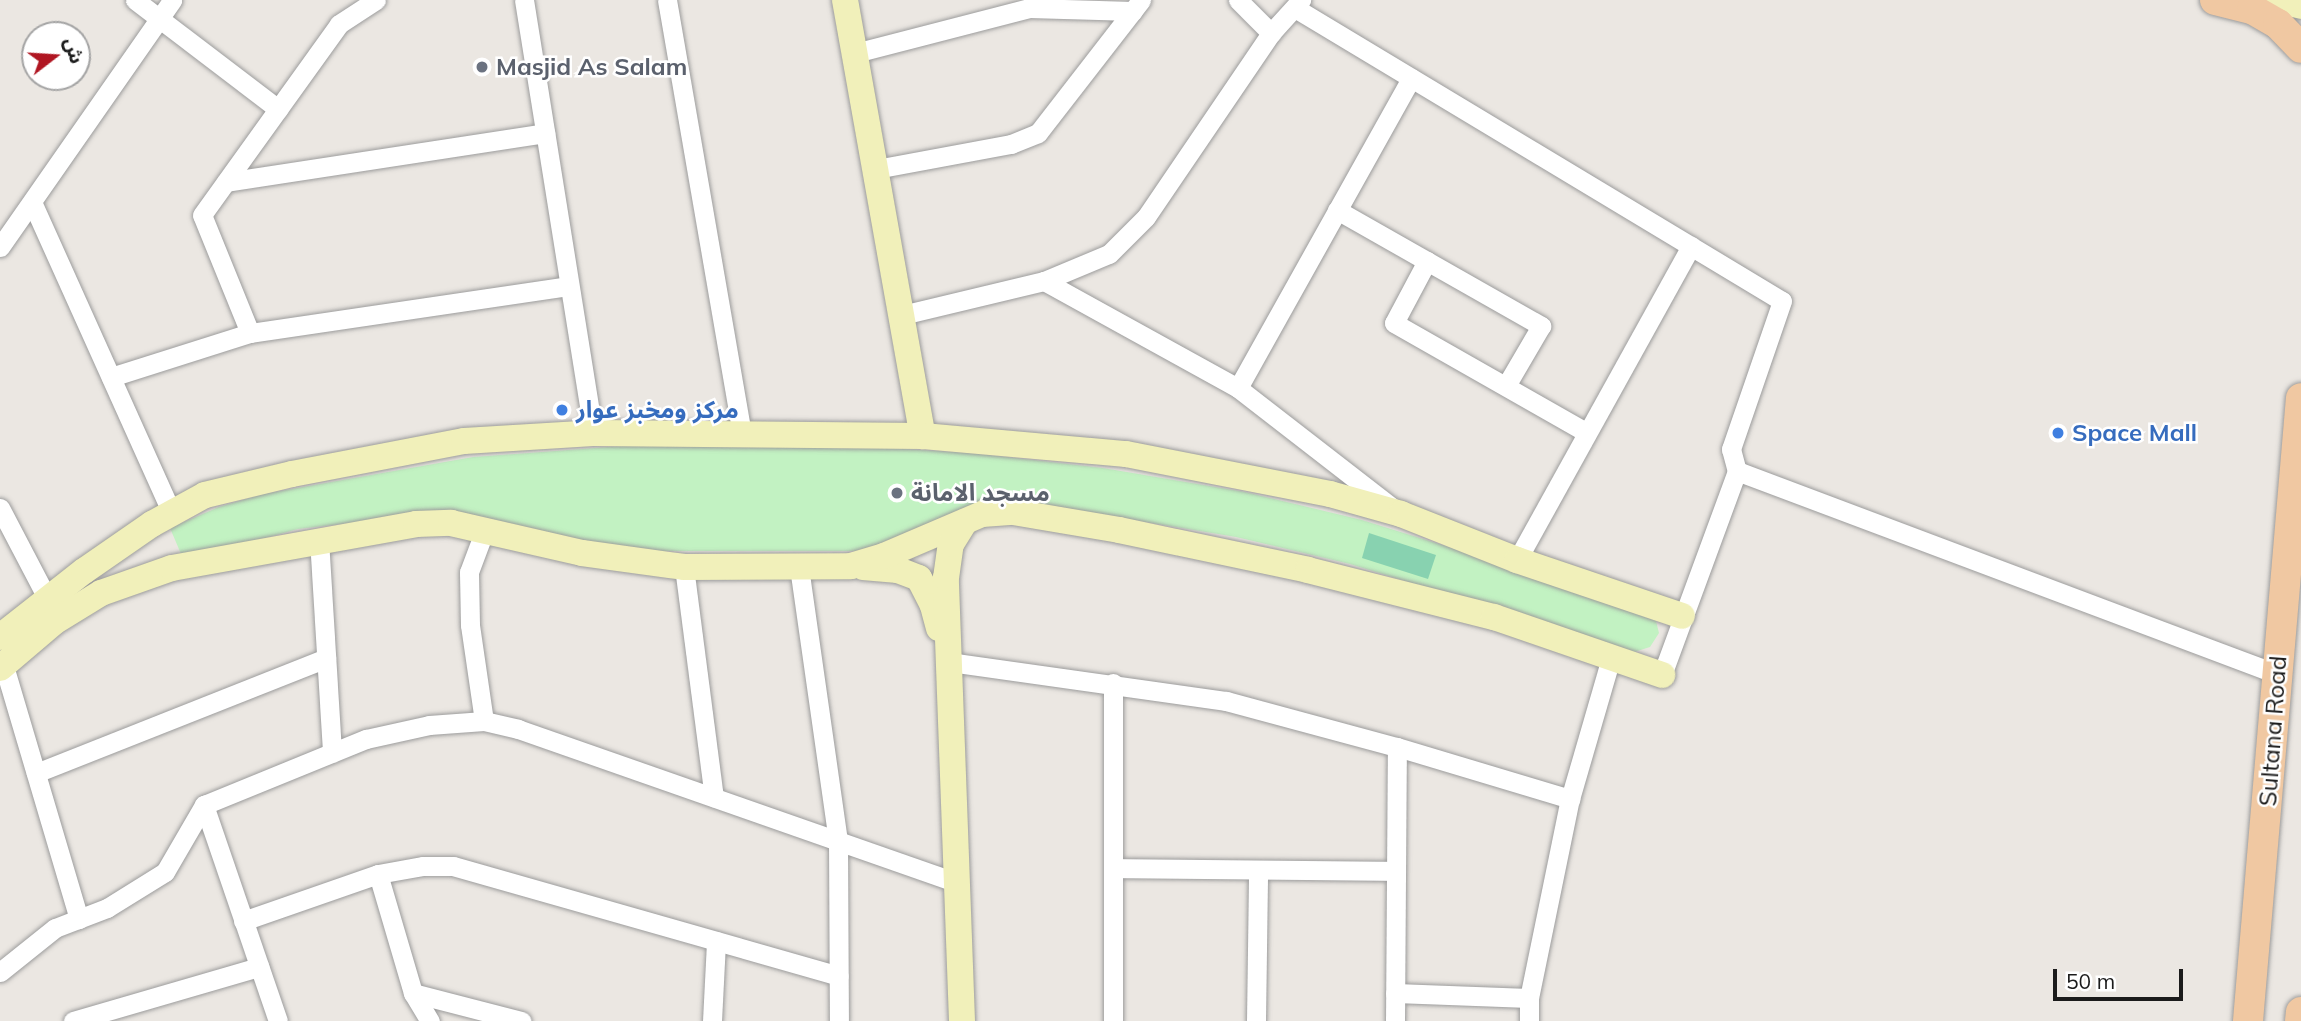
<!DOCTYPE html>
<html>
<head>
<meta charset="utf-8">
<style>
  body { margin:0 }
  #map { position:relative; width:2301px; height:1021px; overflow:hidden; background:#ebe7e2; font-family:Mulish,"Noto Sans Arabic",sans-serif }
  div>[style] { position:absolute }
  .park>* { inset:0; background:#c2f2c2 }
  .pitch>* { inset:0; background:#88d2b0 }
  .roads { filter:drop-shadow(0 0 2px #9c9c9c) drop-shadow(0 0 2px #9c9c9c) }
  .street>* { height:19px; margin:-9.5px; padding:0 9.5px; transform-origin:9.5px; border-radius:9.5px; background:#fff }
  .secondary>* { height:26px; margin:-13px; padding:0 13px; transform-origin:13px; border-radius:13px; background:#f1f0ba }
  .primary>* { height:30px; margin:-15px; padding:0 15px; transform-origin:15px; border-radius:15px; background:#f0c8a2 }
  .dots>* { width:19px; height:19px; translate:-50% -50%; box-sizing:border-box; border:4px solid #fff; border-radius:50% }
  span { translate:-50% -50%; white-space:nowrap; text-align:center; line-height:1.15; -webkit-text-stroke:5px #fff; paint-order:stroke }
  .worship-label { font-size:24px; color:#5b616d; font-weight:700 }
  .left { translate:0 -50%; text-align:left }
  .shop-label { font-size:24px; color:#366cbe; font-weight:700 }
  .street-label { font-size:24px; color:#1b1b1b }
  .north { position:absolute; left:21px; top:21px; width:70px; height:70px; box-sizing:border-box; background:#fff; border:2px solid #a4a4a4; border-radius:50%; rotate:73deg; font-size:19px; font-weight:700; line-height:28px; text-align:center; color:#1b1b1b }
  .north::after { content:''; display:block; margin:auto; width:24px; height:32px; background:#b01622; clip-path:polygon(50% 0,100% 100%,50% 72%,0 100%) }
  .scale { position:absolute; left:2053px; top:969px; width:130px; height:32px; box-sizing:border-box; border:4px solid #1b1b1b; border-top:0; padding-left:9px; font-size:21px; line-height:24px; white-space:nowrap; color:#1b1b1b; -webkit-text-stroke:5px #fff; paint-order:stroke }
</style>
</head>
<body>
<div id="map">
  <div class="park">
    <div style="clip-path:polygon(804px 443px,971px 453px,1103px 468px,1245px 492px,1362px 520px,1642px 607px,1655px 617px,1659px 633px,1650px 647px,1634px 652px,1350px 564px,1236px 537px,1097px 514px,978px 505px,866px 551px,594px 551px,429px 514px,298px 529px,184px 561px,170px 528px,219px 507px,263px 494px,473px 457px,635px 445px)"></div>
  </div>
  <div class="pitch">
    <div style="clip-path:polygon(1369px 533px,1436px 555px,1428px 579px,1362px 558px)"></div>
  </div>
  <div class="roads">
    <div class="street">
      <div style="left:135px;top:0;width:180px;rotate:37.3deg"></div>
      <div style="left:524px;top:0;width:438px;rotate:80.9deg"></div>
      <div style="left:667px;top:0;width:440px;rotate:80.2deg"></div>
      <div style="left:1238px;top:0;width:47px;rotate:45deg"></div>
      <div style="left:1295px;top:8px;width:568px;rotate:31.03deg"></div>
      <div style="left:1782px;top:301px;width:157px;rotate:109deg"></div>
      <div style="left:1731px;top:449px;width:23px;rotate:75deg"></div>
      <div style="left:1737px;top:471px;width:217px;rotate:110.2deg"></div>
      <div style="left:855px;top:53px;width:180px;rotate:-14.5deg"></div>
      <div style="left:1029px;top:8px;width:104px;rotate:1.7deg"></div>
      <div style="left:876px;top:169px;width:137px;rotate:-10.5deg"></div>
      <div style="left:1011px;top:144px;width:29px;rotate:-22deg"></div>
      <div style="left:1038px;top:133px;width:168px;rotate:-52.2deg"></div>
      <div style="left:226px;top:182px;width:323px;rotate:-8.7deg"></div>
      <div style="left:32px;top:202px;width:341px;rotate:65.8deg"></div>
      <div style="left:1337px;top:210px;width:235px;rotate:29.6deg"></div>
      <div style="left:1541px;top:326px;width:69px;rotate:120.3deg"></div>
      <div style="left:0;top:247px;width:301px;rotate:-55.1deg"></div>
      <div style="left:1427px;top:261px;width:70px;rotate:118deg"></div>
      <div style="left:1394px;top:323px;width:221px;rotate:29.6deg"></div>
      <div style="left:1044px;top:281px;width:222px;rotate:28.9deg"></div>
      <div style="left:1238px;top:388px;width:197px;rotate:37.8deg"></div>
      <div style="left:902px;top:315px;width:146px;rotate:-13.5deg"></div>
      <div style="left:1044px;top:281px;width:70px;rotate:-22.6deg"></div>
      <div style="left:1109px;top:254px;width:52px;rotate:-45deg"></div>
      <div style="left:1146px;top:217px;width:222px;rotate:-55.8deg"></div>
      <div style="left:1271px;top:33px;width:45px;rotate:-47.7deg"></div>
      <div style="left:250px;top:333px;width:127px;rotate:-112.1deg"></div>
      <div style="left:202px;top:215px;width:235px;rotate:-54.3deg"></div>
      <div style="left:339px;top:24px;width:44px;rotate:-33deg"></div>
      <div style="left:111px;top:377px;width:146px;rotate:-17.6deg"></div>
      <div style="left:250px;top:333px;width:322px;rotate:-8.4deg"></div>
      <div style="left:1238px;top:388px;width:355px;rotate:-60.8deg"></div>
      <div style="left:1737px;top:471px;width:577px;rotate:20.6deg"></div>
      <div style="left:0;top:508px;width:102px;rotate:62.4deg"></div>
      <div style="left:319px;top:539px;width:214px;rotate:86.5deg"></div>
      <div style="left:1517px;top:560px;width:359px;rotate:-61deg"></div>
      <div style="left:684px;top:567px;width:232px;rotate:82.6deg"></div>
      <div style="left:799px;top:567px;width:277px;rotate:81.9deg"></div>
      <div style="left:838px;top:841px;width:180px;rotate:89.7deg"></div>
      <div style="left:949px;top:662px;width:280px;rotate:8deg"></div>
      <div style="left:1226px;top:701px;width:177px;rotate:15.1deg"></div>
      <div style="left:1397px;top:747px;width:181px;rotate:16.7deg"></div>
      <div style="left:4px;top:666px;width:264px;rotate:73.5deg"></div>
      <div style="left:484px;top:721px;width:97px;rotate:-98.3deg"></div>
      <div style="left:470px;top:625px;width:53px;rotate:-91.1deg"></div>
      <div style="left:469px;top:572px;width:43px;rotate:-69.4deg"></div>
      <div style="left:36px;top:773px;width:312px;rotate:-21.6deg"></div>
      <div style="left:204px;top:805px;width:228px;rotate:71.1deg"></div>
      <div style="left:1113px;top:868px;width:283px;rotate:0.6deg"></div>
      <div style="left:378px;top:874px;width:124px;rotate:73.6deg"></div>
      <div style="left:413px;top:993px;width:33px;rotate:59deg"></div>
      <div style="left:243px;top:921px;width:143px;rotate:-19.2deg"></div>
      <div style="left:378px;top:874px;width:46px;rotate:-10.1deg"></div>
      <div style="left:423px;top:866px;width:30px"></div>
      <div style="left:453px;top:866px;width:401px;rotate:15.9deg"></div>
      <div style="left:0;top:972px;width:70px;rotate:-38.7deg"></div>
      <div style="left:55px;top:928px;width:56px;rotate:-21deg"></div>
      <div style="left:107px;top:908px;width:68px;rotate:-31.8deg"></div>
      <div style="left:165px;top:872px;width:78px;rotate:-59.8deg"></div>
      <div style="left:204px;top:805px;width:175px;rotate:-22.2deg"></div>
      <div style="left:366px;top:739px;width:65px;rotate:-12.5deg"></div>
      <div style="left:429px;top:725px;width:55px;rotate:-4.2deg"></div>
      <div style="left:484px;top:721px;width:35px;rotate:13deg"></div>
      <div style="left:518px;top:729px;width:465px;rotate:19.3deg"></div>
      <div style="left:413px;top:993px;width:112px;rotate:14.5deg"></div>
      <div style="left:1395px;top:993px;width:134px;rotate:2.1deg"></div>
      <div style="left:73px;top:1021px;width:194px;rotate:-16.2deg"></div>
      <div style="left:712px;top:1021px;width:80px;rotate:-87.1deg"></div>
      <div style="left:1113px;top:1021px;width:338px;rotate:-90deg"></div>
      <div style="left:1256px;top:1021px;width:151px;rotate:-89.2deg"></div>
      <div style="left:1395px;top:1021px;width:274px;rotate:-89.6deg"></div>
      <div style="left:1529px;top:1021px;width:23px;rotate:-90deg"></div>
      <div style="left:1529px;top:998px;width:203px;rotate:-78.4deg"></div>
      <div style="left:1570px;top:799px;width:147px;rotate:-73.8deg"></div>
    </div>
    <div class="secondary">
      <div style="left:845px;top:0;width:443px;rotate:79.9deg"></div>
      <div style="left:2276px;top:0;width:26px;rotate:13deg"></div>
      <div style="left:863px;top:567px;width:35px;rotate:5deg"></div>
      <div style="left:898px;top:570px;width:22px;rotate:21deg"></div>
      <div style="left:919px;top:578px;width:31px;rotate:63deg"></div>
      <div style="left:933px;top:606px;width:23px;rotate:75deg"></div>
      <div style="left:0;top:637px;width:107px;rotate:-38.2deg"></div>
      <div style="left:84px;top:571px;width:83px;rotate:-34.7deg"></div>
      <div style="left:152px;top:524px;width:60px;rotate:-28.7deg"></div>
      <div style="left:205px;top:495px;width:89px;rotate:-13.6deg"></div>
      <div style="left:292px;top:474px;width:175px;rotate:-10.9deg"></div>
      <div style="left:464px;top:441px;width:129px;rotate:-3.5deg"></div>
      <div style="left:593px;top:433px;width:330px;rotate:0.5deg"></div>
      <div style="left:923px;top:436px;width:204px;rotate:5.1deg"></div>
      <div style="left:1126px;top:454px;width:208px;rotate:11.1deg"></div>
      <div style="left:1330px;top:494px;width:74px;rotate:15.7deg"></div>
      <div style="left:1401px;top:514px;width:125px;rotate:21.6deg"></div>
      <div style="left:1517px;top:560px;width:174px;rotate:18.7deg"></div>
      <div style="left:0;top:668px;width:71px;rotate:-40.4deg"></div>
      <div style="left:54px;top:622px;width:55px;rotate:-31.7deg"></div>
      <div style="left:101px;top:593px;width:75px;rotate:-19.4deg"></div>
      <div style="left:172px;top:568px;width:248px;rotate:-10.2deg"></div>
      <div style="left:416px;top:524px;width:35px;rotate:-2deg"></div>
      <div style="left:451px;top:523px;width:134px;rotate:12.9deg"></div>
      <div style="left:582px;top:553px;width:103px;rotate:7.8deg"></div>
      <div style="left:684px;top:567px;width:167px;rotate:-0.3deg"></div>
      <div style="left:851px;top:566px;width:34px;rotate:-17deg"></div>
      <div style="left:884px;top:556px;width:107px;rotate:-23.2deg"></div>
      <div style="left:982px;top:514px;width:31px;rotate:-4deg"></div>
      <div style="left:1013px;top:512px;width:108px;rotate:9.6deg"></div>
      <div style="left:1119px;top:530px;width:193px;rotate:11.9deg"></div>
      <div style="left:1308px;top:570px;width:192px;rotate:14.2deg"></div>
      <div style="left:1494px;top:617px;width:178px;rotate:19deg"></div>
      <div style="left:962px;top:1021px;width:443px;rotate:-92.1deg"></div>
      <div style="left:946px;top:578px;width:34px;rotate:-82deg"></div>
      <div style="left:951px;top:544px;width:26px;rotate:-58deg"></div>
    </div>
    <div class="primary">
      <div style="left:2215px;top:0;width:38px;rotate:14deg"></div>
      <div style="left:2252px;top:9px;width:30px;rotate:30deg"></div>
      <div style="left:2278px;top:24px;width:33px;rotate:46deg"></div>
      <div style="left:2248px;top:1021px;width:625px;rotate:-85.14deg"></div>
      <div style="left:2300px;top:1021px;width:9px;rotate:-84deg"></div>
    </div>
  </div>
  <div class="dots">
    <div style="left:482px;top:67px;background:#6b7280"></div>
    <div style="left:562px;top:410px;background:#3f7fe0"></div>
    <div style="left:2058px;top:433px;background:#3f7fe0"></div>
    <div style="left:897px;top:493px;background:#6b7280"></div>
  </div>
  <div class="worship-label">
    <span class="left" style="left:496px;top:67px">Masjid As Salam</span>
    <span class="left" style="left:911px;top:493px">مسجد الامانة</span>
  </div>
  <div class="shop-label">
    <span class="left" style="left:576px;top:410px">مركز ومخبز عوار</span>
    <span class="left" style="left:2072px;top:433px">Space Mall</span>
  </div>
  <div class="street-label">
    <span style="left:2273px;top:731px;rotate:-86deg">Sultana Road</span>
  </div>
  <div class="north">ش</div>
  <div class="scale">50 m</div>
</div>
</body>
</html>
